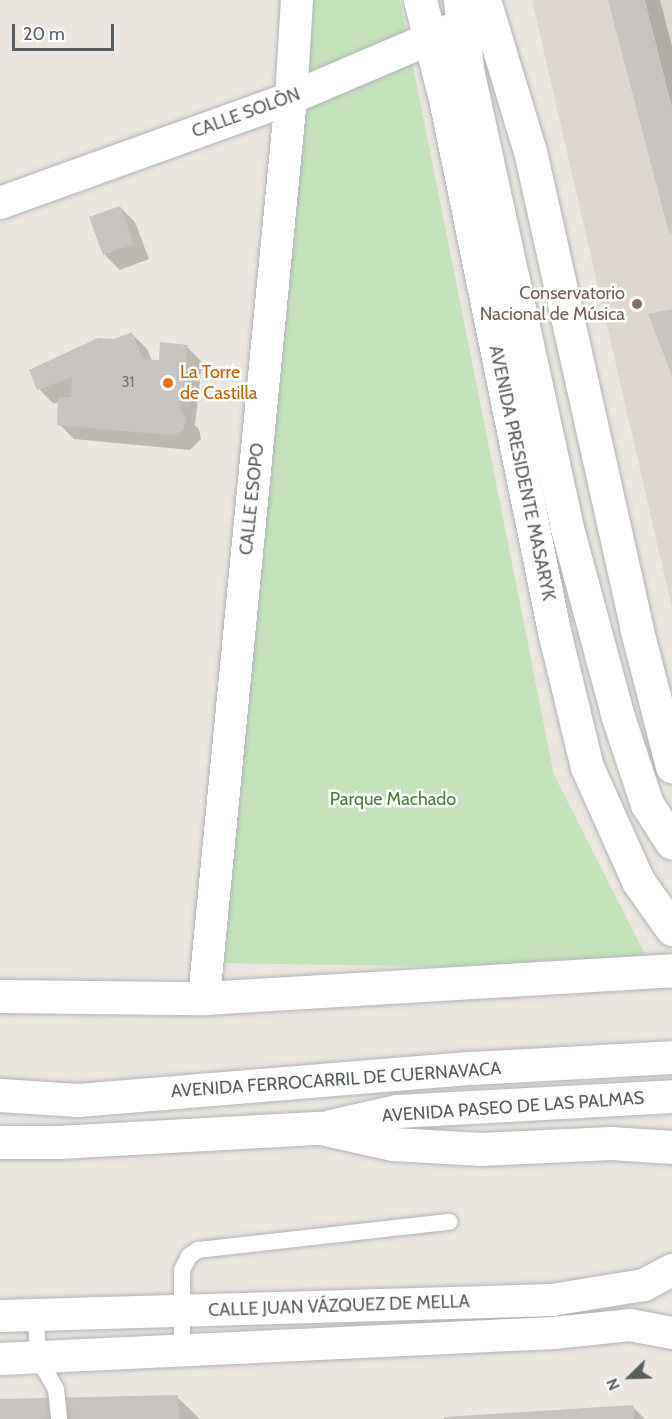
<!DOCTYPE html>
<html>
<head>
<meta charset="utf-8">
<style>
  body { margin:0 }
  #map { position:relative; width:672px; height:1419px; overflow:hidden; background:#ebe6df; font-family:Cabin,sans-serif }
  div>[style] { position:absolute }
  .education>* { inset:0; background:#ddd7d0 }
  .green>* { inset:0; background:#c4e3bb }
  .shadow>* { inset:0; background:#0003 }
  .building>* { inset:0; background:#c8c3be }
  .roads { filter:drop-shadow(0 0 2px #b0b4b7) drop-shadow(0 0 2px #b0b4b7) }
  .lane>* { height:16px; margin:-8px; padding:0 8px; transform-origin:8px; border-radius:8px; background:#fff }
  .street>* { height:32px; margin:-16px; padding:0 16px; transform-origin:16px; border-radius:16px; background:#fff }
  .secondary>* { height:33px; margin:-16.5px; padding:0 16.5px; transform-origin:16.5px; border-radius:16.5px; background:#fff }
  .dots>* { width:16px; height:16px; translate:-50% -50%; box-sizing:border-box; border:3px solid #fff; border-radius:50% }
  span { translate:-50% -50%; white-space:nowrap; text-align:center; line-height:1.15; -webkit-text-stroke:5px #fff; paint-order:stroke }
  .number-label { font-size:15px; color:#747778 }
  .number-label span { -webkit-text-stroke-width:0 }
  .street-label { font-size:18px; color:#585e60 }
  .education-label { font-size:18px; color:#785e54 }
  .right { translate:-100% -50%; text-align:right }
  .food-label { font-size:18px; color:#c56008 }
  .left { translate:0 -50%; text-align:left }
  .park-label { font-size:18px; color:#438235 }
  .north { position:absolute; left:600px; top:1347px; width:60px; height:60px; -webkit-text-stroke:4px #fff; paint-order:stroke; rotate:247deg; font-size:16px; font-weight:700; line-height:24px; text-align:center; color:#585e60 }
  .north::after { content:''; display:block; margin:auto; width:21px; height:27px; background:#585e60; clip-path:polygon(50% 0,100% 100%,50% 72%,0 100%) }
  .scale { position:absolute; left:12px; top:24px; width:102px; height:27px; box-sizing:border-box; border:3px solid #585e60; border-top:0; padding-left:8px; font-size:18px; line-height:21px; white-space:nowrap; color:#585e60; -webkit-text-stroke:4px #fff; paint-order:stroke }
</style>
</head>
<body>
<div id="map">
  <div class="education">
    <div style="clip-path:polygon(532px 0,672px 0,672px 608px)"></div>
  </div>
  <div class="green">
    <div style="clip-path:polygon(298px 0,400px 0,554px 775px,653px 970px,217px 963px)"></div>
  </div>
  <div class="shadow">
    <div style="clip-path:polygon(609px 0,660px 0,672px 46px,672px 234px)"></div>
    <div style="clip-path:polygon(120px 207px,135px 222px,149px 259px,120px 270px,105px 255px,91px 218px)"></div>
    <div style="clip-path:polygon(132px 334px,147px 349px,152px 361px,160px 362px,187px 347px,202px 362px,195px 425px,199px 429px,201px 439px,190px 450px,74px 439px,59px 424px,59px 402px,54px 404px,39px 389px,114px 341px)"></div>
    <div style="clip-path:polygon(177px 1397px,200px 1419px,0 1419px,0 1401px)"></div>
    <div style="clip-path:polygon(633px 1407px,645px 1419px,440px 1419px)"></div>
  </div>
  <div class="building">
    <div style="clip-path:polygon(608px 0,645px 0,672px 107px,672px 232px,669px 233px)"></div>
    <div style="clip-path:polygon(120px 206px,134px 244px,103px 255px,89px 217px)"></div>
    <div style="clip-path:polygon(672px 309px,672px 376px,648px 314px)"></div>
    <div style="clip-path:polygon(132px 332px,143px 359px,159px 360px,160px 342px,188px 345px,180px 409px,186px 418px,184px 429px,180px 433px,169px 435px,57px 425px,58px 397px,71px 397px,72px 377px,37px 390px,29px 370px,98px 338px,114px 339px)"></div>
    <div style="clip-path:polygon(178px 1395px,179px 1419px,0 1419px,0 1399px)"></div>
    <div style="clip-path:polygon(633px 1405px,634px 1419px,444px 1419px,444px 1417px)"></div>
  </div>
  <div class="roads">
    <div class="lane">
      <div style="left:36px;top:1315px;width:43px;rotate:87.3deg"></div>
      <div style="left:38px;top:1358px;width:36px;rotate:60deg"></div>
      <div style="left:56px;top:1389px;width:30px;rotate:84deg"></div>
      <div style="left:182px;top:1351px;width:81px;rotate:-90deg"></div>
      <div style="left:182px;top:1270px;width:16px;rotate:-63deg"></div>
      <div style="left:189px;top:1256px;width:11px;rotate:-34deg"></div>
      <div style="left:198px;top:1250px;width:253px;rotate:-6.4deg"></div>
    </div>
    <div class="street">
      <div style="left:0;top:203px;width:309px;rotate:-19.8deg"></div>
      <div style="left:291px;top:98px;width:212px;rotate:-23.1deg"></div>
      <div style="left:204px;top:998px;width:904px;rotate:-84.48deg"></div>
      <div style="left:291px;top:98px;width:98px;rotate:-86.5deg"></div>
      <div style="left:0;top:1316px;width:552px;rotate:-1.66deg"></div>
      <div style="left:552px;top:1300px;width:93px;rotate:-9.3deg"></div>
      <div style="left:644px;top:1285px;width:32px;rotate:-28deg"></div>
      <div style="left:0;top:1359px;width:555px;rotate:-2.69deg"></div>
      <div style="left:554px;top:1333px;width:76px;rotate:-6deg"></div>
      <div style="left:630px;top:1325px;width:43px;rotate:10.8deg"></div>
    </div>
    <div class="secondary">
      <div style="left:420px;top:0;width:106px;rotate:75.8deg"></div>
      <div style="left:446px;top:103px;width:539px;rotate:78.44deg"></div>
      <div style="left:554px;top:631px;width:140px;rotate:76.4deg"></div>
      <div style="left:587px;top:767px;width:125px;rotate:65.9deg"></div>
      <div style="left:638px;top:881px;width:59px;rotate:54.7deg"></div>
      <div style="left:460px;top:0;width:69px;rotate:84.2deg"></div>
      <div style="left:467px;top:69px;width:470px;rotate:77.7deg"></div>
      <div style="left:567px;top:528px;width:196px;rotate:74.9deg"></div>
      <div style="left:618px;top:717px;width:92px;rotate:71.6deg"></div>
      <div style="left:647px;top:804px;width:46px;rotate:57.3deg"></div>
      <div style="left:484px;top:0;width:158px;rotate:73.1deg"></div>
      <div style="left:530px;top:151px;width:488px;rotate:77.4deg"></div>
      <div style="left:636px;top:627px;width:144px;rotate:75.5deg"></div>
      <div style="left:0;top:996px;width:204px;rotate:0.6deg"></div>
      <div style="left:204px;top:998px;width:469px;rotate:-3.4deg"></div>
      <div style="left:0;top:1095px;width:78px;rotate:3.7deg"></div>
      <div style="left:78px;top:1100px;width:394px;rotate:-4.7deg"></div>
      <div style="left:471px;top:1068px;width:201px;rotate:-3.1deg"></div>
      <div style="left:330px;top:1126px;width:69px;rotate:-12.6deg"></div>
      <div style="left:397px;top:1111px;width:275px;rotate:-3.1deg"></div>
      <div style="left:0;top:1142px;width:58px"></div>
      <div style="left:58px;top:1142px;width:262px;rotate:-3.1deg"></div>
      <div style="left:320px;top:1128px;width:75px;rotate:12.4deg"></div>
      <div style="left:393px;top:1144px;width:88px;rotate:3.3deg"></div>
      <div style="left:481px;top:1149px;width:130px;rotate:-2.6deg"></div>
      <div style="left:611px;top:1143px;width:61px;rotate:3.8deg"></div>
    </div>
  </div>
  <div class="dots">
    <div style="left:637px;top:304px;background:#8d6e63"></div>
    <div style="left:168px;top:383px;background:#e8710a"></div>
  </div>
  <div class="number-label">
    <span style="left:128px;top:383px">31</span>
  </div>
  <div class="street-label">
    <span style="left:246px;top:113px;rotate:-20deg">CALLE SOLÒN</span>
    <span style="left:522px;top:473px;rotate:78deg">AVENIDA PRESIDENTE MASARYK</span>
    <span style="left:252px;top:499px;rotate:-84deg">CALLE ESOPO</span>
    <span style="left:336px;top:1080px;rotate:-4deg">AVENIDA FERROCARRIL DE CUERNAVACA</span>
    <span style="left:513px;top:1107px;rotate:-4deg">AVENIDA PASEO DE LAS PALMAS</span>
    <span style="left:339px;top:1306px;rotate:-2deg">CALLE JUAN VÁZQUEZ DE MELLA</span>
  </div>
  <div class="education-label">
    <span class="right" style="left:625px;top:304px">Conservatorio<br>Nacional de Música</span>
  </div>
  <div class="food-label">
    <span class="left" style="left:180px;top:383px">La Torre<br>de Castilla</span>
  </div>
  <div class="park-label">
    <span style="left:393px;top:799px">Parque Machado</span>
  </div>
  <div class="north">N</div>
  <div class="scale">20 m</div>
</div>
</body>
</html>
